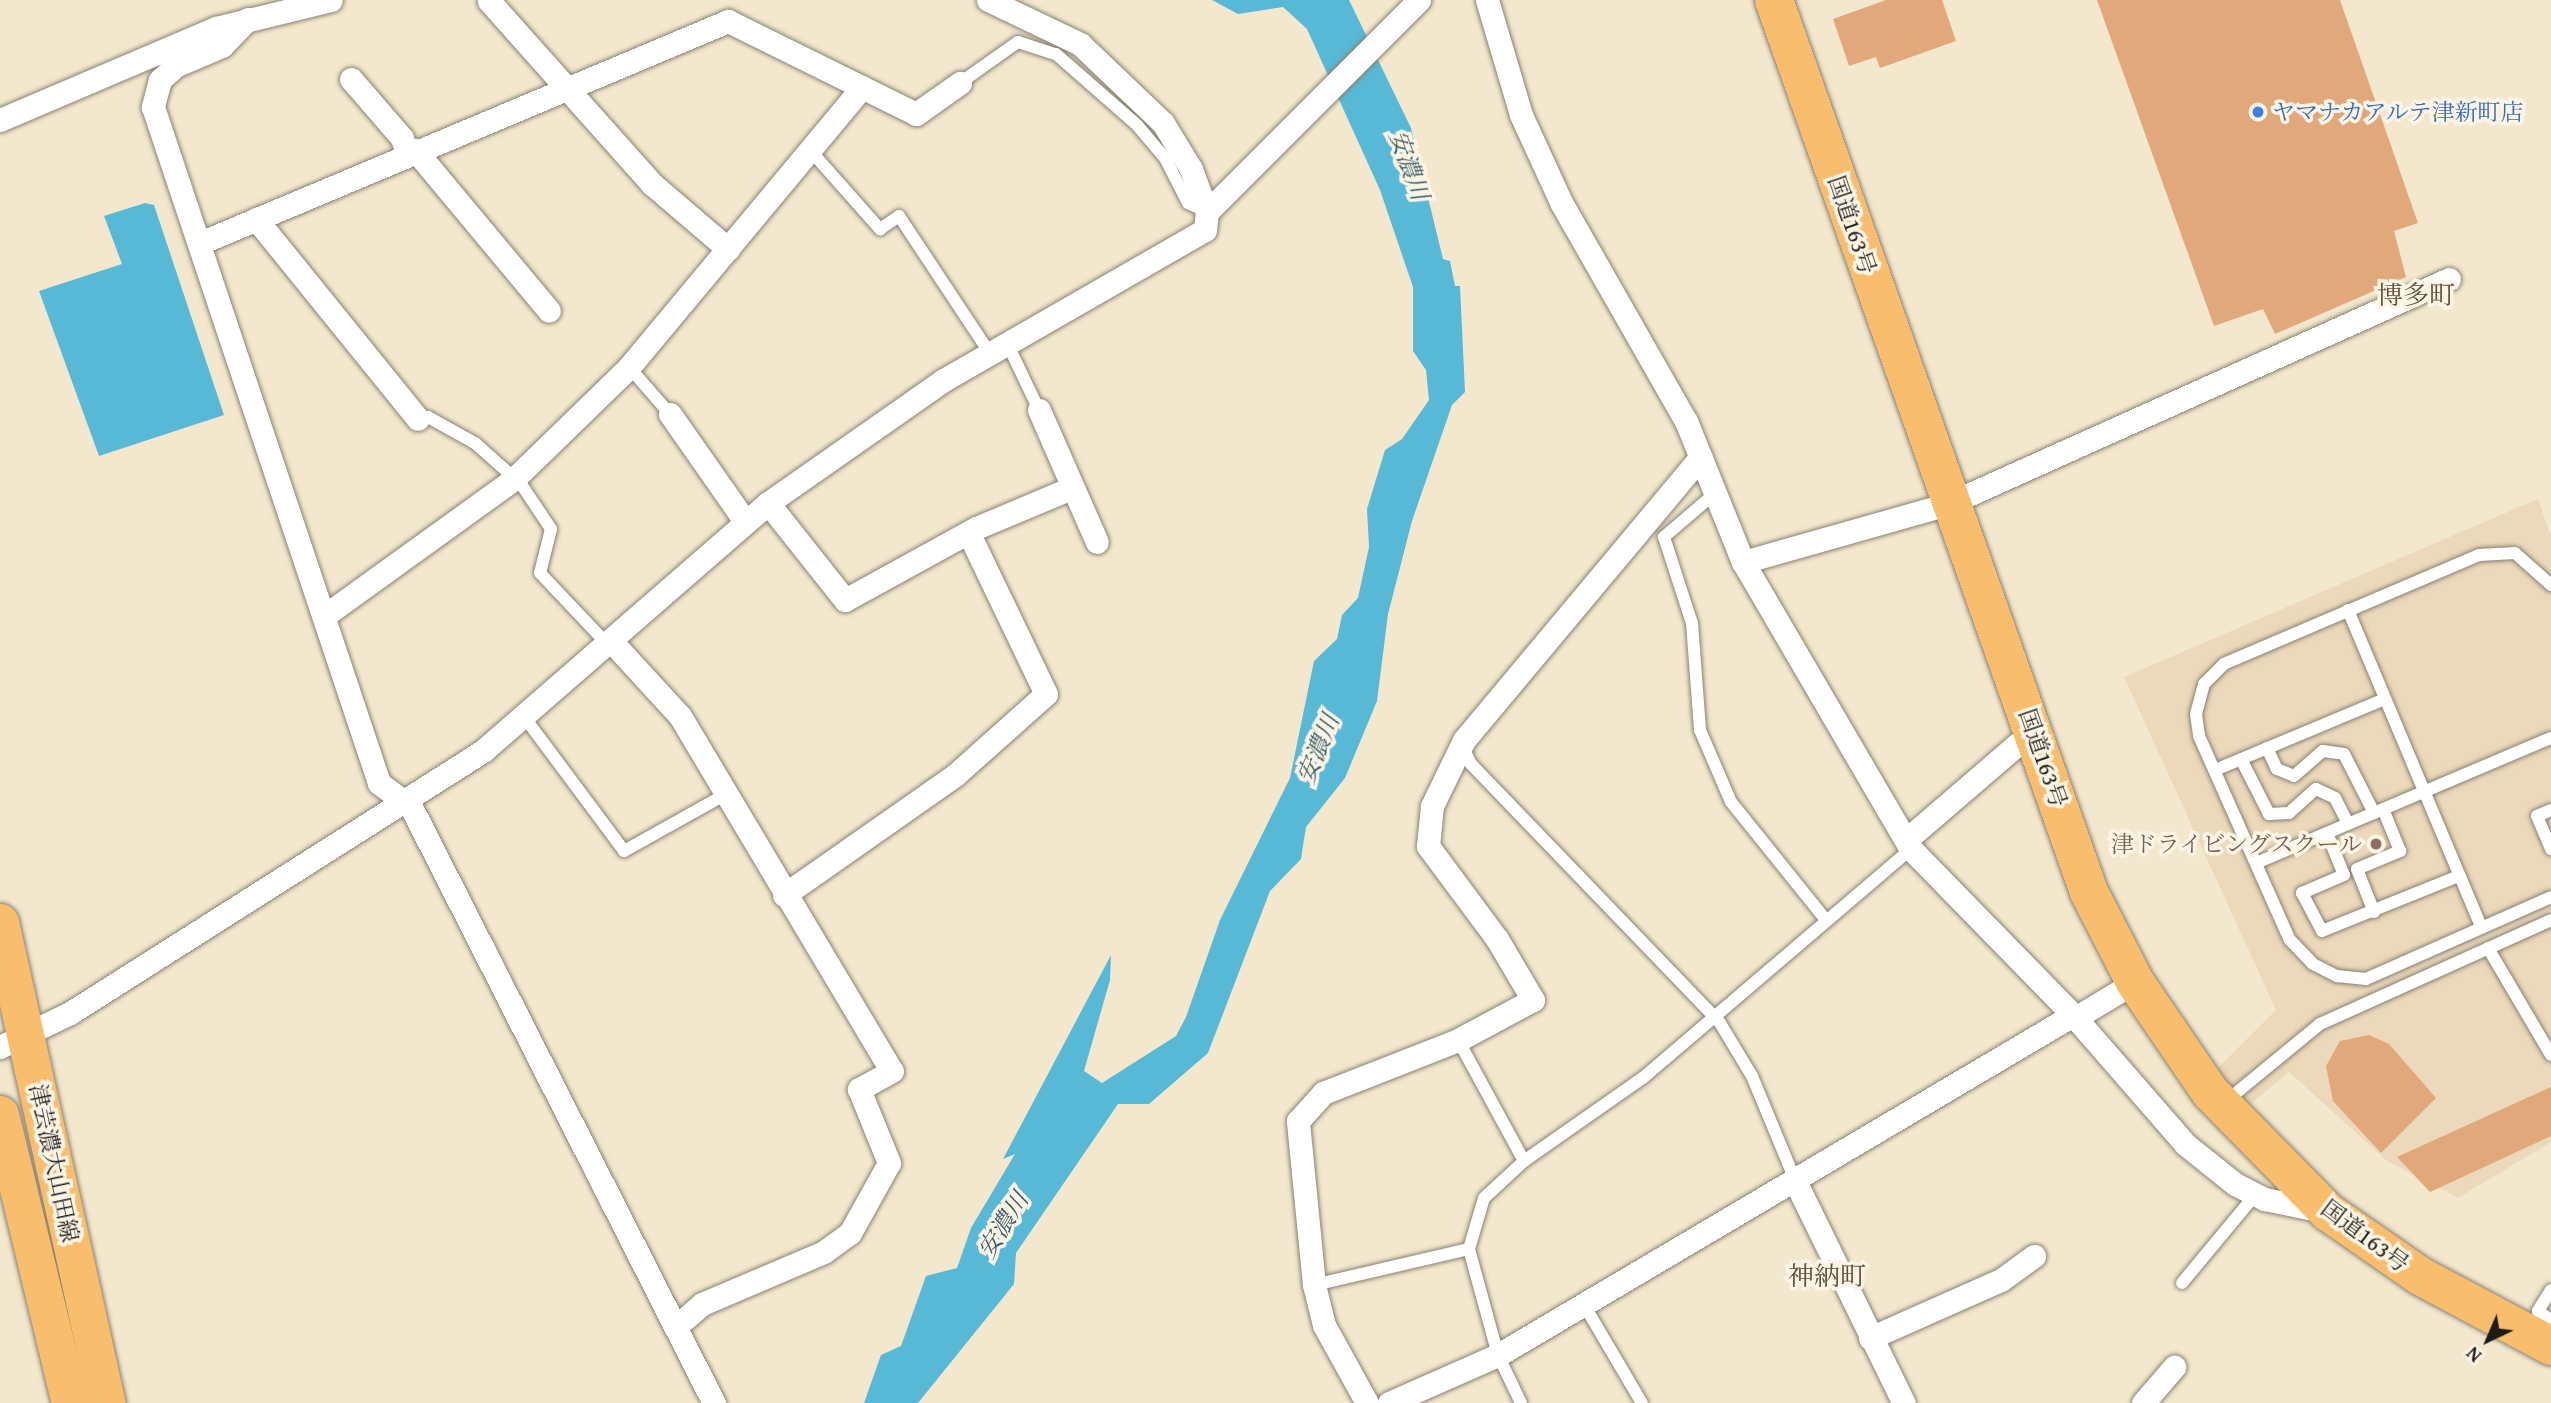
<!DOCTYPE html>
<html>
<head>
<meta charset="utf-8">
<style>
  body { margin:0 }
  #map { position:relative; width:2551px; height:1403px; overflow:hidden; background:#f3e8cd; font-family:"Gentium Book Plus","Noto Serif JP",serif }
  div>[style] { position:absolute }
  .built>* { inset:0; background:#ecd8ba }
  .water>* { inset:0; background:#57b9d6 }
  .building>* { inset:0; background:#e1a97b }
  .roads { filter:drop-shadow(0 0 2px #888274) drop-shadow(0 0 2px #888274) }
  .lane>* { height:12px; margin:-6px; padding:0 6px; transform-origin:6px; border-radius:6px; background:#fff }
  .street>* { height:23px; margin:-11.5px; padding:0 11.5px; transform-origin:11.5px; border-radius:11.5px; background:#fff }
  .primary>* { height:37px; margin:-18.5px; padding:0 18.5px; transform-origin:18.5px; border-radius:18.5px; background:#f9be6d }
  .highway>* { height:38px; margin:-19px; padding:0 19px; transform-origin:19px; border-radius:19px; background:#f9be6d }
  .dots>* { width:19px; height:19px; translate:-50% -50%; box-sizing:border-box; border:4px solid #fcf5e5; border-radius:50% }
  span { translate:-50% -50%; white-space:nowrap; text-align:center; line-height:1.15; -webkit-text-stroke:7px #fcf5e5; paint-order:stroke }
  .shop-label { font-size:23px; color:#366cbe }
  .left { translate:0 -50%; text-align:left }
  .street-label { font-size:23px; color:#1c1c1c }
  .education-label { font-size:23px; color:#785e54 }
  .right { translate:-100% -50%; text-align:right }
  .water-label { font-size:24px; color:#345b66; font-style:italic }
  .quarter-label { font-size:26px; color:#614d3d }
  .north { position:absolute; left:2453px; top:1305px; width:70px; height:70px; -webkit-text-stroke:5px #fcf5e5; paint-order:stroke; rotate:224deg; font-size:19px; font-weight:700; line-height:28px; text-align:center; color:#1c1c1c }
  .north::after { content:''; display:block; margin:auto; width:24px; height:32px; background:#1c1c1c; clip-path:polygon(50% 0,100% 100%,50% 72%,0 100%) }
</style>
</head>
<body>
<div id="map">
  <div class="built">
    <div style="clip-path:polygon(2538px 499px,2551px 537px,2551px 1142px,2458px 1198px,2387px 1161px,2289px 1072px,2246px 1108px,2212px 1074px,2276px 1010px,2124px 677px)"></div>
  </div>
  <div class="water">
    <div style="clip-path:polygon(1212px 0,1349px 0,1411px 128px,1443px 259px,1450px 261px,1455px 286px,1460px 286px,1465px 392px,1452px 405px,1412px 521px,1388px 614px,1377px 701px,1345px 778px,1306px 827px,1301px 859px,1270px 891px,1208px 1053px,1149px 1104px,1118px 1104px,1016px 1253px,1014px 1284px,918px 1403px,864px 1403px,881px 1355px,901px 1346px,926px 1276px,957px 1268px,971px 1228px,1015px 1154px,1003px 1159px,1111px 955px,1110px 980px,1084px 1071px,1102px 1083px,1176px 1036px,1186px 1017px,1220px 920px,1290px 778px,1314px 661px,1337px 639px,1342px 615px,1358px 598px,1369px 547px,1367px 509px,1385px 450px,1402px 439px,1429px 400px,1426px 370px,1413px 351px,1413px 287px,1380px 190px,1307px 29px,1283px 7px,1238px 14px)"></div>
    <div style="clip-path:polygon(145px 203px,154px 205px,224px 415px,99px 456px,39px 291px,122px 264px,104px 216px)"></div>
  </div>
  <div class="building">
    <div style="clip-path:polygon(1886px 0,1942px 0,1956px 41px,1880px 68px,1876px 57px,1849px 66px,1833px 19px)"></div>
    <div style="clip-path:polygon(2097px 0,2340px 0,2418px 223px,2394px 231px,2406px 277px,2275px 334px,2263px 309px,2214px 326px)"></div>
    <div style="clip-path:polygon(2369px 1035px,2389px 1044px,2436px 1098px,2381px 1153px,2333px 1101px,2326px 1066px,2340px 1041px)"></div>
    <div style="clip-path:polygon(2551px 1087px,2551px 1136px,2430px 1192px,2397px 1157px)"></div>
  </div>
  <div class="roads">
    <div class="lane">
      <div style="left:960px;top:83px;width:71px;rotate:-35.3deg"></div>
      <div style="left:1018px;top:42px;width:40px;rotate:18deg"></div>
      <div style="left:1056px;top:54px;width:108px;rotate:41.2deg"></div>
      <div style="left:1137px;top:125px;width:43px;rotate:49.7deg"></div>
      <div style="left:1165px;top:158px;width:51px;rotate:62.9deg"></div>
      <div style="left:1188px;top:203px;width:21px;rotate:25deg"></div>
      <div style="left:810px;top:150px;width:106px;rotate:48.5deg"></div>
      <div style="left:880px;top:229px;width:23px;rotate:-34deg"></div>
      <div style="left:899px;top:216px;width:167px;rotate:56.5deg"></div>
      <div style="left:1008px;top:345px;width:72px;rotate:64.5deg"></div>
      <div style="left:629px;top:367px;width:62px;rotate:48.9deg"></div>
      <div style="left:418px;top:419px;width:10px;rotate:-11deg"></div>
      <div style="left:428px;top:417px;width:54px;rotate:29deg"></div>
      <div style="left:475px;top:443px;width:62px;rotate:41.7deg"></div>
      <div style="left:521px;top:484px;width:54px;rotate:56.3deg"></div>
      <div style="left:551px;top:529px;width:45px;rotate:104deg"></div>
      <div style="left:540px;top:573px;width:100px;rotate:46.6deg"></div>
      <div style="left:1713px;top:495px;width:65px;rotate:139.4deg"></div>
      <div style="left:1664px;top:537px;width:90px;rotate:72deg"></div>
      <div style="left:1692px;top:623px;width:107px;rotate:85.7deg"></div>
      <div style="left:1700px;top:730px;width:78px;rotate:66.7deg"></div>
      <div style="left:1731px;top:802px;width:150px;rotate:51.2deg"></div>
      <div style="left:2551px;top:585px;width:48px;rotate:-138.4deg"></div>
      <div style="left:2515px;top:553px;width:36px;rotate:177deg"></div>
      <div style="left:2479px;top:555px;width:277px;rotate:156.9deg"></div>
      <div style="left:2224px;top:664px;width:28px;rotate:135deg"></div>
      <div style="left:2204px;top:684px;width:31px;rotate:105deg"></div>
      <div style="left:2196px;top:714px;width:22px;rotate:82deg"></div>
      <div style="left:2199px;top:736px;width:223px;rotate:66deg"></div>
      <div style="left:2290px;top:940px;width:33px;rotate:46deg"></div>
      <div style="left:2313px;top:964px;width:27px;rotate:27deg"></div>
      <div style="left:2337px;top:976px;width:29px;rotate:6deg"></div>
      <div style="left:2366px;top:979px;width:202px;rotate:-23.9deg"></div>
      <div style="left:2348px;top:610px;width:345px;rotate:67.2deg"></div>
      <div style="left:525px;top:718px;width:166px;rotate:53.3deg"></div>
      <div style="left:624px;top:851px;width:115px;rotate:-29.2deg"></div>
      <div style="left:1462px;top:745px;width:21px;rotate:65deg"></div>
      <div style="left:1471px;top:764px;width:359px;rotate:46.1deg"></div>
      <div style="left:1720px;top:1023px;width:62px;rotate:58.9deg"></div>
      <div style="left:1752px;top:1076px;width:115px;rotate:67.5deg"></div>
      <div style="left:2267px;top:748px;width:23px;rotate:65deg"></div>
      <div style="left:2277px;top:769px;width:18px;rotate:22deg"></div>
      <div style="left:2294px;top:776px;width:38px;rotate:-41deg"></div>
      <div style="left:2323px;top:751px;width:21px;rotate:8deg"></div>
      <div style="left:2344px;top:754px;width:66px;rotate:63deg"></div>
      <div style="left:2241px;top:759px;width:62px;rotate:63deg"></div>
      <div style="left:2269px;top:814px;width:20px;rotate:-3deg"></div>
      <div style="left:2289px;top:813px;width:36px;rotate:-42deg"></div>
      <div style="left:2316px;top:789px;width:21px;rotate:25deg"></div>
      <div style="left:2335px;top:798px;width:29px;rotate:63deg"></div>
      <div style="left:2215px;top:770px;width:184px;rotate:-22.7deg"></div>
      <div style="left:2551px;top:810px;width:15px;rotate:157deg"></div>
      <div style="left:2537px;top:816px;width:36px;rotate:67deg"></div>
      <div style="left:2327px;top:833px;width:45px;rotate:68deg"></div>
      <div style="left:2344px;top:875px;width:46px;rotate:156.8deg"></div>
      <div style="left:2302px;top:893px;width:43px;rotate:62.2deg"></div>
      <div style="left:2322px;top:931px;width:148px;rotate:-21.9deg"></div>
      <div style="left:2256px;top:863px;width:320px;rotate:-23deg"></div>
      <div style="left:2374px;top:912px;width:46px;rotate:-111.6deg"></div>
      <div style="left:2357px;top:869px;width:47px;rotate:-22.7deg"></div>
      <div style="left:2400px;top:851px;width:45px;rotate:-112deg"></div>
      <div style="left:2488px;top:948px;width:124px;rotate:59.5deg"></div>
      <div style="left:1458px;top:1040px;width:138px;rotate:61.4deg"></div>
      <div style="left:2225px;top:1102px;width:123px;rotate:-39.4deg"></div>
      <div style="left:2320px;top:1024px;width:253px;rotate:-24.2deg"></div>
      <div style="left:2182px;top:1283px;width:116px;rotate:-50.3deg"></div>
      <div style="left:1314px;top:1285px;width:159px;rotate:-13.1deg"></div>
      <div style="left:2551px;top:1290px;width:25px;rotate:122deg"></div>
      <div style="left:2538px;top:1311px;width:16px;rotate:35deg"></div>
      <div style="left:1583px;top:1303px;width:116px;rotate:59.5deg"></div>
      <div style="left:1521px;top:1403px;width:53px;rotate:-115.6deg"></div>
      <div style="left:1498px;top:1355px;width:110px;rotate:-105.3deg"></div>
      <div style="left:1469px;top:1249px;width:53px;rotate:-73.6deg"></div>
      <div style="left:1484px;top:1198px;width:54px;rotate:-42.8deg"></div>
      <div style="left:1524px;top:1161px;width:146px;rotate:-35deg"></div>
      <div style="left:1644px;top:1077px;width:351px;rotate:-40.5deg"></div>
    </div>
    <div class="street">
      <div style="left:1487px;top:0;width:120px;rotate:73.5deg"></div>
      <div style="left:1521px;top:115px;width:98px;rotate:65.3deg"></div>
      <div style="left:1562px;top:204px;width:250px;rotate:60.3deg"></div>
      <div style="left:1686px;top:421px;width:152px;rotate:68deg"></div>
      <div style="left:1743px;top:562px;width:333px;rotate:59.7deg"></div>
      <div style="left:1911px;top:849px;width:232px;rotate:45.7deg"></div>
      <div style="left:2073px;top:1015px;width:171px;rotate:49deg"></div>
      <div style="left:2185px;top:1144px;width:64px;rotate:38.7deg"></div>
      <div style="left:2235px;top:1184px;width:34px;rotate:27deg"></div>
      <div style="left:2265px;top:1199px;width:59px;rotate:11.7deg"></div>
      <div style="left:489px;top:1px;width:245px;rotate:48.3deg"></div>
      <div style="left:652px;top:184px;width:100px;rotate:40.5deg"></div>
      <div style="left:248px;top:19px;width:37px;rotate:134deg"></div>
      <div style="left:222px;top:46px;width:51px;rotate:156.9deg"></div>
      <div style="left:175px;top:66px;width:21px;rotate:137deg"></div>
      <div style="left:160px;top:80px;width:28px;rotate:105deg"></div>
      <div style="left:153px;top:107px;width:713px;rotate:71.51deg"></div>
      <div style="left:379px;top:783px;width:30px;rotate:37deg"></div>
      <div style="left:351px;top:79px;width:78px;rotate:49.2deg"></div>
      <div style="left:402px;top:138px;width:16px;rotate:72deg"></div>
      <div style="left:0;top:120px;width:235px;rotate:-23.1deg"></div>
      <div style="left:216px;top:28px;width:118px;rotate:-13.7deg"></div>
      <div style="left:415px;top:150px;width:209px;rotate:50.2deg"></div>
      <div style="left:1207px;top:212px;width:300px;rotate:-45deg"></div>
      <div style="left:256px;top:219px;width:257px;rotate:51deg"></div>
      <div style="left:200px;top:243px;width:573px;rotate:-22.8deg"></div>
      <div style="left:728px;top:21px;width:210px;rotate:26.3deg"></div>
      <div style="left:916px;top:114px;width:54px;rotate:-35.2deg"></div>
      <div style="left:1039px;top:410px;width:144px;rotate:66.3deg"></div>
      <div style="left:670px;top:414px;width:131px;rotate:55deg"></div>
      <div style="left:768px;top:503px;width:124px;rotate:51.6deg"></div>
      <div style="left:845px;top:600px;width:149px;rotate:-28.8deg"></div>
      <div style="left:976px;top:528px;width:103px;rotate:-22.8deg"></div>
      <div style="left:1743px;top:562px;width:213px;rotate:-15.8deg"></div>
      <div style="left:1948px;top:504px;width:549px;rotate:-24.18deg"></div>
      <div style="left:324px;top:616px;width:236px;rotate:-35.8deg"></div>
      <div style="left:515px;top:478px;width:159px;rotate:-44.2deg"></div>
      <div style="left:629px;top:367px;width:364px;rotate:-50.2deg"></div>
      <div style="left:613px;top:643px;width:99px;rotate:47.5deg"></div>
      <div style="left:680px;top:716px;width:413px;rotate:59.2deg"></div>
      <div style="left:892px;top:1071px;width:38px;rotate:151deg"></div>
      <div style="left:859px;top:1089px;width:80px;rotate:67.9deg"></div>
      <div style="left:889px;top:1163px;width:80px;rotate:119.1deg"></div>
      <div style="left:850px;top:1233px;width:32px;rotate:144deg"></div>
      <div style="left:824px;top:1252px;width:133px;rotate:156.9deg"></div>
      <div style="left:702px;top:1304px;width:30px;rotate:139deg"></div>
      <div style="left:407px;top:799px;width:678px;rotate:63.06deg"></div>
      <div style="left:1906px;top:840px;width:169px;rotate:-40.7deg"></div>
      <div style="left:784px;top:895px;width:208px;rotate:-35deg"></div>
      <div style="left:954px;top:776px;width:123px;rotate:-41.7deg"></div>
      <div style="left:1046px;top:694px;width:178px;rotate:-115.7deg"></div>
      <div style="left:2075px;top:1018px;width:70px;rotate:-31deg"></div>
      <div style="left:0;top:1047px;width:78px;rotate:-25.9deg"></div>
      <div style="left:70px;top:1013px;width:490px;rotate:-32.4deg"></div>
      <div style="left:484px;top:750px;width:376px;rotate:-41deg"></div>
      <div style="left:768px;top:503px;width:213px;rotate:-35deg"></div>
      <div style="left:942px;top:381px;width:303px;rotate:-29.9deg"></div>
      <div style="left:1205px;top:230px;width:18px;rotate:-84deg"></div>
      <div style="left:1207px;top:212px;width:46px;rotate:-110.4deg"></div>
      <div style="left:1191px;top:169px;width:54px;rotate:-121.3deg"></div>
      <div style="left:1163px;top:123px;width:115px;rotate:-136.4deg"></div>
      <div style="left:1080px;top:44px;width:102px;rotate:-154.4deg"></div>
      <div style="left:1796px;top:1183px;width:245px;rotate:63.9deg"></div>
      <div style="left:1870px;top:1338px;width:143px;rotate:-23.9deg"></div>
      <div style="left:2001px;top:1280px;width:41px;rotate:-36deg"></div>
      <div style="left:1367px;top:1403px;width:89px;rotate:-118.9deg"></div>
      <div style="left:1324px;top:1325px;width:41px;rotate:-104deg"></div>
      <div style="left:1314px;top:1285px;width:165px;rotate:-95.6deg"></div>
      <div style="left:1298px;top:1121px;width:38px;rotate:-48deg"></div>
      <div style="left:1323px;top:1093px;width:145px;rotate:-21.4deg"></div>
      <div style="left:1458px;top:1040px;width:85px;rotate:-28.1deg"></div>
      <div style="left:1533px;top:1000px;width:71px;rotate:-120.5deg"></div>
      <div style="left:1497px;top:939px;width:116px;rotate:-126.6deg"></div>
      <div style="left:1428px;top:846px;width:40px;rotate:-84.3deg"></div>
      <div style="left:1432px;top:806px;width:73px;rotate:-64.1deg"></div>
      <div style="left:1464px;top:740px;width:369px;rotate:-50.1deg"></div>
      <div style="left:1389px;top:1403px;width:119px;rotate:-23.8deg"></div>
      <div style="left:1498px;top:1355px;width:668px;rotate:-30.6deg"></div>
      <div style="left:2143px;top:1403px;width:48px;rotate:-49.3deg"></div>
    </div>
    <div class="primary">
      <div style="left:0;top:922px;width:493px;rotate:77.5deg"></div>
      <div style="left:0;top:1114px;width:297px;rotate:76.4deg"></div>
    </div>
    <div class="highway">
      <div style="left:1774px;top:0;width:946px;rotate:70.55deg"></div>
      <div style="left:2089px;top:892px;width:101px;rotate:62.9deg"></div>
      <div style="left:2135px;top:982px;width:133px;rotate:55.7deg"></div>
      <div style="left:2210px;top:1092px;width:168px;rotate:45.5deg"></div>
      <div style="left:2328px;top:1212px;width:112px;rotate:34.8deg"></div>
      <div style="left:2420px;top:1276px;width:149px;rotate:28.1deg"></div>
    </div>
  </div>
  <div class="dots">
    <div style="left:2258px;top:112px;background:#3f7fe0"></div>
    <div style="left:2376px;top:844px;background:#8d6e63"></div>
  </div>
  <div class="shop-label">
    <span class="left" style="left:2272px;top:112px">ヤマナカアルテ津新町店</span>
  </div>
  <div class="street-label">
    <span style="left:1852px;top:225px;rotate:71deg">国道163号</span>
    <span style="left:2043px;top:758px;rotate:71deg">国道163号</span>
    <span style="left:54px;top:1163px;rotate:78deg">津芸濃大山田線</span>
    <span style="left:2365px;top:1236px;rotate:37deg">国道163号</span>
  </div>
  <div class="education-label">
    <span class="right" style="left:2362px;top:844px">津ドライビングスクール</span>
  </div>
  <div class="water-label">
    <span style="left:1409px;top:165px;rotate:70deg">安濃川</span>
    <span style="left:1318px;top:749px;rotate:-68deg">安濃川</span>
    <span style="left:1003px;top:1225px;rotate:-58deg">安濃川</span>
  </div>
  <div class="quarter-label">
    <span style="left:2416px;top:295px">博多町</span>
    <span style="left:1827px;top:1276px">神納町</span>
  </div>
  <div class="north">N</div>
</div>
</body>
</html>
